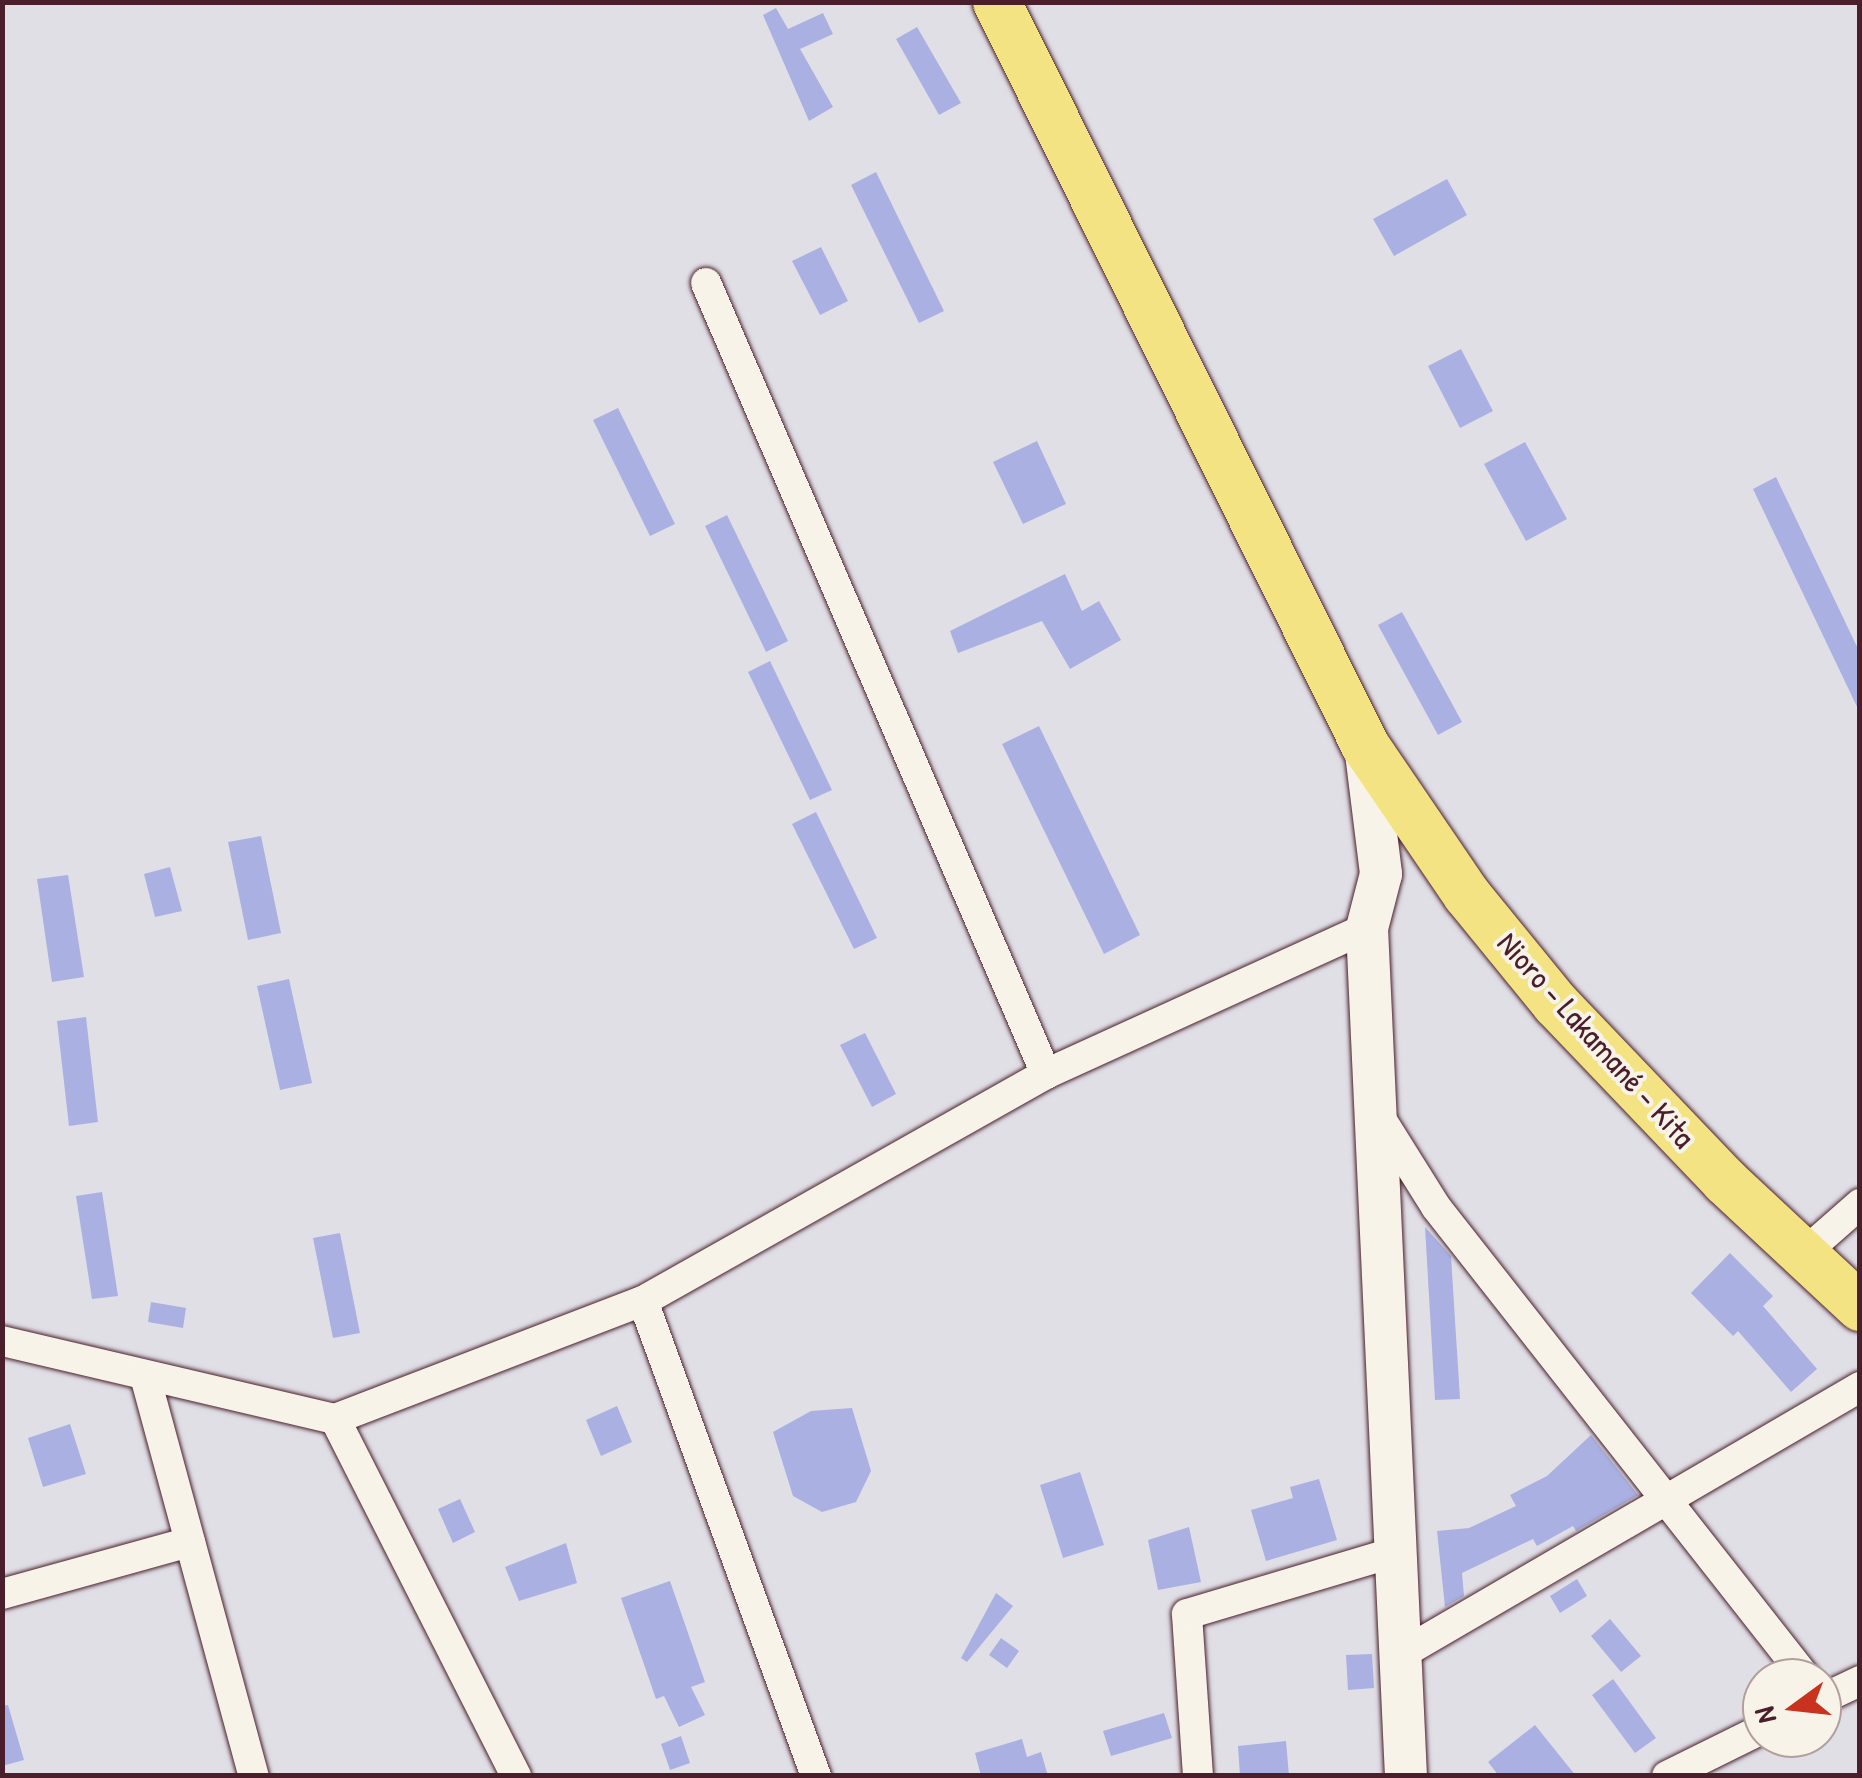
<!DOCTYPE html>
<html>
<head>
<meta charset="utf-8">
<style>
  body { margin:0 }
  #map { position:relative; width:1862px; height:1778px; overflow:hidden; background:#e0dfe6; font-family:"Patrick Hand",sans-serif }
  div>[style] { position:absolute }
  .building>* { inset:0; background:#aab1e2 }
  .roads { filter:drop-shadow(0 0 2px #4a1f2b) drop-shadow(0 0 2px #4a1f2b) }
  .minor>* { height:30px; margin:-15px; padding:0 15px; transform-origin:15px; border-radius:15px; background:#f7f3e8 }
  .secondary>* { height:42px; margin:-21px; padding:0 21px; transform-origin:21px; border-radius:21px; background:#f7f3e8 }
  .primary>* { height:48px; margin:-24px; padding:0 24px; transform-origin:24px; border-radius:24px; background:#f4e382 }
  span { translate:-50% -50%; white-space:nowrap; text-align:center; line-height:1.15; -webkit-text-stroke:8px #f7f3e8; paint-order:stroke }
  .street-label { font-size:32px; color:#4a1f2b }
  .frame { position:absolute; inset:0; border:5px solid #4a1f2b; pointer-events:none }
  .north { position:absolute; left:1742px; top:1658px; width:100px; height:100px; box-sizing:border-box; background:#f7f3e8; border:2px solid #b29e9c; border-radius:50%; rotate:255deg; font-size:28px; font-weight:700; line-height:40px; text-align:center; color:#4a1f2b }
  .north::after { content:''; display:block; margin:auto; width:35px; height:45px; background:#c8321e; clip-path:polygon(50% 0,100% 100%,50% 72%,0 100%) }
</style>
</head>
<body>
<div id="map">
  <div class="building">
    <div style="clip-path:polygon(776px 8px,788px 29px,823px 13px,833px 34px,800px 49px,833px 107px,809px 121px,763px 15px)"></div>
    <div style="clip-path:polygon(917px 27px,961px 103px,939px 115px,896px 39px)"></div>
    <div style="clip-path:polygon(876px 172px,944px 311px,919px 323px,851px 185px)"></div>
    <div style="clip-path:polygon(1447px 179px,1467px 215px,1394px 256px,1373px 219px)"></div>
    <div style="clip-path:polygon(821px 247px,848px 301px,820px 315px,792px 261px)"></div>
    <div style="clip-path:polygon(1461px 349px,1493px 411px,1460px 428px,1428px 366px)"></div>
    <div style="clip-path:polygon(618px 408px,675px 524px,650px 536px,593px 420px)"></div>
    <div style="clip-path:polygon(1037px 441px,1066px 504px,1023px 524px,993px 462px)"></div>
    <div style="clip-path:polygon(1525px 442px,1567px 519px,1526px 541px,1484px 464px)"></div>
    <div style="clip-path:polygon(1776px 477px,1860px 653px,1860px 713px,1753px 489px)"></div>
    <div style="clip-path:polygon(727px 515px,788px 641px,766px 652px,705px 526px)"></div>
    <div style="clip-path:polygon(1065px 574px,1082px 611px,1099px 601px,1121px 640px,1070px 669px,1042px 621px,958px 653px,950px 631px)"></div>
    <div style="clip-path:polygon(1402px 612px,1462px 722px,1438px 735px,1378px 625px)"></div>
    <div style="clip-path:polygon(770px 661px,832px 790px,810px 800px,748px 672px)"></div>
    <div style="clip-path:polygon(1039px 726px,1140px 935px,1104px 954px,1002px 744px)"></div>
    <div style="clip-path:polygon(816px 812px,877px 938px,854px 949px,792px 824px)"></div>
    <div style="clip-path:polygon(261px 836px,281px 933px,248px 940px,228px 842px)"></div>
    <div style="clip-path:polygon(170px 867px,182px 911px,155px 917px,144px 874px)"></div>
    <div style="clip-path:polygon(68px 875px,84px 977px,52px 982px,37px 879px)"></div>
    <div style="clip-path:polygon(289px 979px,312px 1083px,280px 1090px,257px 986px)"></div>
    <div style="clip-path:polygon(86px 1017px,98px 1122px,69px 1126px,57px 1021px)"></div>
    <div style="clip-path:polygon(865px 1033px,896px 1094px,872px 1107px,840px 1045px)"></div>
    <div style="clip-path:polygon(102px 1192px,118px 1296px,92px 1299px,76px 1196px)"></div>
    <div style="clip-path:polygon(1425px 1227px,1451px 1256px,1460px 1399px,1435px 1400px)"></div>
    <div style="clip-path:polygon(340px 1233px,360px 1333px,333px 1338px,313px 1238px)"></div>
    <div style="clip-path:polygon(1730px 1253px,1773px 1296px,1763px 1306px,1817px 1369px,1791px 1392px,1738px 1331px,1733px 1336px,1691px 1293px)"></div>
    <div style="clip-path:polygon(151px 1302px,186px 1308px,183px 1328px,148px 1322px)"></div>
    <div style="clip-path:polygon(617px 1406px,632px 1442px,601px 1456px,586px 1420px)"></div>
    <div style="clip-path:polygon(852px 1408px,871px 1471px,856px 1502px,822px 1512px,793px 1496px,773px 1432px,811px 1411px)"></div>
    <div style="clip-path:polygon(70px 1424px,86px 1474px,43px 1487px,28px 1438px)"></div>
    <div style="clip-path:polygon(1591px 1435px,1638px 1495px,1576px 1531px,1573px 1526px,1537px 1546px,1533px 1539px,1462px 1573px,1464px 1596px,1445px 1607px,1437px 1531px,1469px 1528px,1516px 1506px,1510px 1495px,1547px 1476px)"></div>
    <div style="clip-path:polygon(1080px 1472px,1104px 1545px,1063px 1558px,1040px 1485px)"></div>
    <div style="clip-path:polygon(1319px 1479px,1337px 1540px,1266px 1561px,1251px 1510px,1293px 1498px,1290px 1487px)"></div>
    <div style="clip-path:polygon(460px 1499px,475px 1532px,453px 1543px,438px 1509px)"></div>
    <div style="clip-path:polygon(1189px 1527px,1201px 1582px,1158px 1590px,1148px 1540px)"></div>
    <div style="clip-path:polygon(566px 1543px,577px 1583px,519px 1601px,505px 1567px)"></div>
    <div style="clip-path:polygon(1577px 1579px,1587px 1596px,1560px 1613px,1550px 1596px)"></div>
    <div style="clip-path:polygon(670px 1581px,705px 1682px,691px 1687px,705px 1715px,679px 1727px,664px 1696px,656px 1699px,621px 1598px)"></div>
    <div style="clip-path:polygon(996px 1593px,1013px 1606px,967px 1662px,961px 1658px)"></div>
    <div style="clip-path:polygon(1610px 1619px,1641px 1656px,1621px 1672px,1591px 1636px)"></div>
    <div style="clip-path:polygon(1001px 1638px,1019px 1651px,1007px 1668px,989px 1655px)"></div>
    <div style="clip-path:polygon(1372px 1654px,1374px 1688px,1348px 1690px,1346px 1655px)"></div>
    <div style="clip-path:polygon(1613px 1679px,1656px 1738px,1635px 1753px,1592px 1695px)"></div>
    <div style="clip-path:polygon(8px 1705px,24px 1760px,2px 1766px,2px 1706px)"></div>
    <div style="clip-path:polygon(1164px 1713px,1172px 1738px,1111px 1756px,1103px 1731px)"></div>
    <div style="clip-path:polygon(1535px 1725px,1576px 1776px,1499px 1776px,1488px 1762px)"></div>
    <div style="clip-path:polygon(681px 1736px,690px 1763px,670px 1770px,661px 1744px)"></div>
    <div style="clip-path:polygon(1022px 1739px,1027px 1757px,1041px 1752px,1048px 1776px,981px 1776px,975px 1753px)"></div>
    <div style="clip-path:polygon(1286px 1741px,1289px 1776px,1240px 1776px,1238px 1746px)"></div>
  </div>
  <div class="roads">
    <div class="minor">
      <div style="left:706px;top:283px;width:861px;rotate:66.74deg"></div>
      <div style="left:1379px;top:1116px;width:107px;rotate:57.9deg"></div>
      <div style="left:1436px;top:1207px;width:599px;rotate:51.85deg"></div>
      <div style="left:1803px;top:1254px;width:76px;rotate:-41.3deg"></div>
      <div style="left:643px;top:1301px;width:463px;rotate:-29.4deg"></div>
      <div style="left:1046px;top:1074px;width:353px;rotate:-24.5deg"></div>
      <div style="left:2px;top:1341px;width:342px;rotate:13.2deg"></div>
      <div style="left:335px;top:1419px;width:330px;rotate:-21deg"></div>
      <div style="left:643px;top:1301px;width:506px;rotate:69.99deg"></div>
      <div style="left:145px;top:1376px;width:415px;rotate:74.8deg"></div>
      <div style="left:335px;top:1419px;width:400px;rotate:63.1deg"></div>
      <div style="left:2px;top:1594px;width:195px;rotate:-15.5deg"></div>
      <div style="left:1398px;top:1656px;width:535px;rotate:-30.21deg"></div>
      <div style="left:1822px;top:1699px;width:42px;rotate:-25.3deg"></div>
      <div style="left:1198px;top:1776px;width:162px;rotate:-93.9deg"></div>
      <div style="left:1187px;top:1614px;width:214px;rotate:-16.6deg"></div>
      <div style="left:1667px;top:1776px;width:106px;rotate:-26.3deg"></div>
    </div>
    <div class="secondary">
      <div style="left:1365px;top:745px;width:130px;rotate:82.9deg"></div>
      <div style="left:1381px;top:874px;width:56px;rotate:104.5deg"></div>
      <div style="left:1367px;top:928px;width:849px;rotate:87.37deg"></div>
    </div>
    <div class="primary">
      <div style="left:997px;top:2px;width:829px;rotate:63.65deg"></div>
      <div style="left:1365px;top:745px;width:181px;rotate:55.8deg"></div>
      <div style="left:1467px;top:895px;width:141px;rotate:50.8deg"></div>
      <div style="left:1556px;top:1004px;width:245px;rotate:46.3deg"></div>
      <div style="left:1725px;top:1181px;width:185px;rotate:43deg"></div>
    </div>
  </div>
  <div class="street-label">
    <span style="left:1596px;top:1040px;rotate:48deg">Nioro - Lakamané - Kita</span>
  </div>
  <div class="frame"></div>
  <div class="north">N</div>
</div>
</body>
</html>
